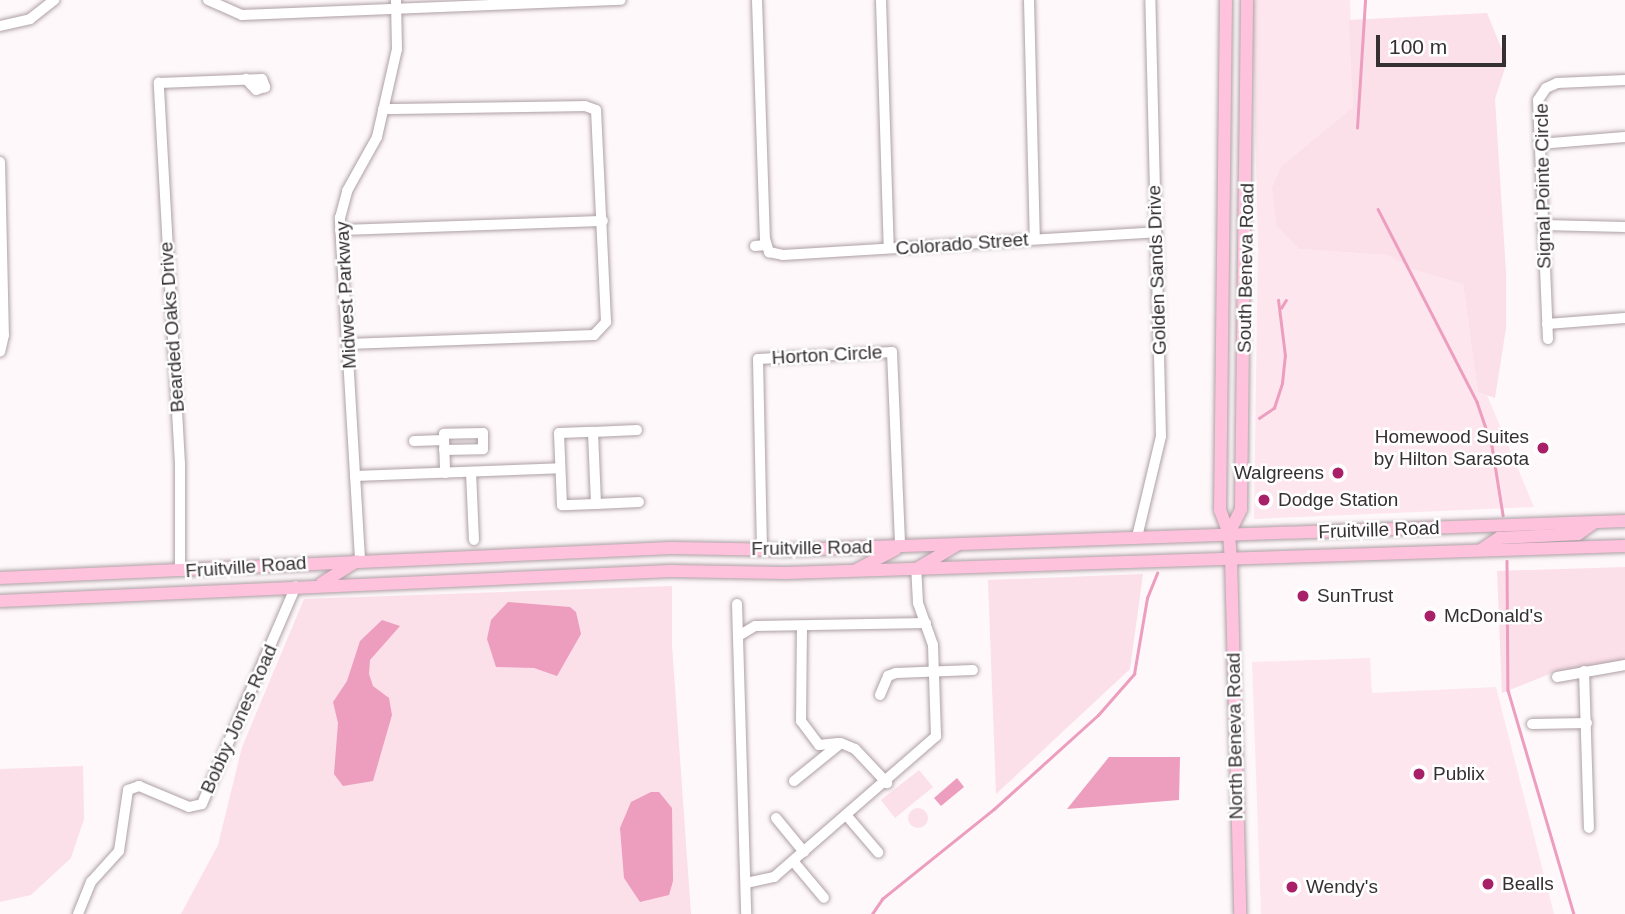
<!DOCTYPE html>
<html>
<head>
<meta charset="utf-8">
<style>
  body { margin:0 }
  #map { position:relative; width:1625px; height:914px; overflow:hidden; background:#fef8fa; font-family:Helvetica,sans-serif }
  div>[style] { position:absolute }
  .built>* { inset:0; background:#fde6ee }
  .green>* { inset:0; background:#fbdfe9 }
  .round { border-radius:50% }
  .water>* { inset:0; background:#ed9dbd }
  .stream>* { height:2.5px; margin:-1.25px; padding:0 1.25px; transform-origin:1.25px; border-radius:1.25px; background:#ed9dbd }
  .roads { filter:drop-shadow(0 0 2px #aea0a5) drop-shadow(0 0 2px #aea0a5) }
  .minor>* { height:10px; margin:-5px; padding:0 5px; transform-origin:5px; border-radius:5px; background:#fff }
  .major>* { height:12px; margin:-6px; padding:0 6px; transform-origin:6px; border-radius:6px; background:#ffc2dc }
  .dots>* { width:19px; height:19px; translate:-50% -50%; box-sizing:border-box; border:4px solid #fff; border-radius:50% }
  span { translate:-50% -50%; white-space:nowrap; text-align:center; line-height:1.15; -webkit-text-stroke:5px #fff; paint-order:stroke }
  .street-label { font-size:19px; color:#363032 }
  .poi-label { font-size:19px; color:#363032 }
  .right { translate:-100% -50%; text-align:right }
  .left { translate:0 -50%; text-align:left }
  .scale { position:absolute; left:1376px; top:35px; width:130px; height:32px; box-sizing:border-box; border:4px solid #363032; border-top:0; padding-left:9px; font-size:21px; line-height:24px; white-space:nowrap; color:#363032; -webkit-text-stroke:5px #fff; paint-order:stroke }
</style>
</head>
<body>
<div id="map">
  <div class="built">
    <div style="clip-path:polygon(1252px 0,1350px 0,1353px 107px,1281px 168px,1277px 227px,1299px 249px,1387px 255px,1415px 270px,1463px 284px,1478px 392px,1487px 395px,1534px 507px,1254px 519px,1258px 241px)"></div>
    <div style="clip-path:polygon(1370px 658px,1372px 693px,1496px 687px,1554px 914px,1261px 914px,1252px 662px)"></div>
  </div>
  <div class="green">
    <div style="clip-path:polygon(1487px 13px,1507px 62px,1495px 99px,1506px 272px,1506px 328px,1495px 398px,1478px 392px,1463px 284px,1415px 270px,1387px 255px,1299px 249px,1277px 227px,1272px 188px,1281px 167px,1353px 107px,1349px 20px)"></div>
    <div style="clip-path:polygon(1625px 567px,1625px 660px,1552px 673px,1502px 693px,1497px 571px)"></div>
    <div style="clip-path:polygon(1143px 574px,1130px 669px,996px 794px,988px 580px)"></div>
    <div style="clip-path:polygon(672px 586px,672px 645px,691px 914px,181px 914px,218px 845px,242px 747px,304px 599px)"></div>
    <div style="clip-path:polygon(83px 766px,84px 819px,71px 858px,31px 895px,0 902px,0 769px)"></div>
    <div style="clip-path:polygon(919px 770px,933px 787px,895px 818px,881px 800px)"></div>
    <div class="round" style="left:908px;top:808px;width:20px;height:20px"></div>
  </div>
  <div class="water">
    <div style="clip-path:polygon(508px 602px,570px 607px,576px 612px,581px 634px,557px 676px,534px 668px,496px 667px,487px 639px,491px 620px)"></div>
    <div style="clip-path:polygon(382px 620px,400px 626px,370px 660px,369px 674px,373px 686px,389px 698px,392px 715px,373px 781px,343px 786px,334px 774px,338px 723px,333px 702px,347px 681px,360px 641px)"></div>
    <div style="clip-path:polygon(1109px 757px,1180px 757px,1179px 800px,1067px 809px)"></div>
    <div style="clip-path:polygon(957px 778px,964px 787px,941px 806px,934px 798px)"></div>
    <div style="clip-path:polygon(651px 792px,659px 792px,672px 808px,673px 881px,669px 895px,640px 902px,624px 878px,620px 828px,631px 802px)"></div>
  </div>
  <div class="stream">
    <div style="left:1357px;top:128px;width:128px;rotate:-86.4deg"></div>
    <div style="left:1378px;top:209px;width:217px;rotate:62.8deg"></div>
    <div style="left:1477px;top:402px;width:46px;rotate:71.2deg"></div>
    <div style="left:1492px;top:446px;width:70px;rotate:80.9deg"></div>
    <div style="left:1281px;top:308px;width:9px;rotate:-58deg"></div>
    <div style="left:1259px;top:418px;width:18px;rotate:-34deg"></div>
    <div style="left:1274px;top:408px;width:26px;rotate:-72deg"></div>
    <div style="left:1282px;top:383px;width:27px;rotate:-84deg"></div>
    <div style="left:1285px;top:356px;width:56px;rotate:-97.1deg"></div>
    <div style="left:1507px;top:561px;width:129px;rotate:89.6deg"></div>
    <div style="left:1508px;top:690px;width:234px;rotate:73.6deg"></div>
    <div style="left:872px;top:914px;width:18px;rotate:-56deg"></div>
    <div style="left:882px;top:899px;width:144px;rotate:-38.8deg"></div>
    <div style="left:994px;top:809px;width:140px;rotate:-42.1deg"></div>
    <div style="left:1098px;top:715px;width:55px;rotate:-48.7deg"></div>
    <div style="left:1134px;top:674px;width:77px;rotate:-80.3deg"></div>
    <div style="left:1147px;top:598px;width:27px;rotate:-68deg"></div>
  </div>
  <div class="roads">
    <div class="minor">
      <div style="left:208px;top:0;width:37px;rotate:24deg"></div>
      <div style="left:242px;top:15px;width:379px;rotate:-2.3deg"></div>
      <div style="left:757px;top:0;width:239px;rotate:88.1deg"></div>
      <div style="left:765px;top:239px;width:14px;rotate:73deg"></div>
      <div style="left:769px;top:252px;width:14px;rotate:12deg"></div>
      <div style="left:783px;top:255px;width:374px;rotate:-3.5deg"></div>
      <div style="left:881px;top:0;width:248px;rotate:88.2deg"></div>
      <div style="left:1029px;top:0;width:239px;rotate:88.6deg"></div>
      <div style="left:0;top:26px;width:31px;rotate:-13deg"></div>
      <div style="left:30px;top:19px;width:31px;rotate:-38deg"></div>
      <div style="left:1539px;top:144px;width:86px;rotate:-4.7deg"></div>
      <div style="left:0;top:162px;width:173px;rotate:88.7deg"></div>
      <div style="left:4px;top:335px;width:17px;rotate:103deg"></div>
      <div style="left:1543px;top:225px;width:82px;rotate:1.4deg"></div>
      <div style="left:340px;top:230px;width:263px;rotate:-2deg"></div>
      <div style="left:755px;top:246px;width:11px;rotate:-5deg"></div>
      <div style="left:1547px;top:324px;width:78px;rotate:-4.4deg"></div>
      <div style="left:1548px;top:339px;width:239px;rotate:-92.4deg"></div>
      <div style="left:1538px;top:100px;width:14px;rotate:-56deg"></div>
      <div style="left:1546px;top:88px;width:12px;rotate:-24deg"></div>
      <div style="left:1557px;top:83px;width:68px;rotate:-2.5deg"></div>
      <div style="left:348px;top:344px;width:246px;rotate:-2.1deg"></div>
      <div style="left:594px;top:335px;width:18px;rotate:-47deg"></div>
      <div style="left:606px;top:322px;width:212px;rotate:-92.7deg"></div>
      <div style="left:596px;top:110px;width:12px;rotate:-160deg"></div>
      <div style="left:585px;top:106px;width:202px;rotate:179.1deg"></div>
      <div style="left:593px;top:432px;width:72px;rotate:87.6deg"></div>
      <div style="left:596px;top:504px;width:34px;rotate:178deg"></div>
      <div style="left:562px;top:505px;width:72px;rotate:-92.4deg"></div>
      <div style="left:559px;top:433px;width:34px;rotate:-2deg"></div>
      <div style="left:593px;top:432px;width:44px;rotate:-2.6deg"></div>
      <div style="left:414px;top:441px;width:30px;rotate:-2deg"></div>
      <div style="left:444px;top:450px;width:39px;rotate:-1deg"></div>
      <div style="left:483px;top:449px;width:16px;rotate:-90deg"></div>
      <div style="left:483px;top:433px;width:39px;rotate:179deg"></div>
      <div style="left:444px;top:434px;width:6px;rotate:90deg"></div>
      <div style="left:444px;top:440px;width:33px;rotate:88deg"></div>
      <div style="left:471px;top:472px;width:68px;rotate:87.5deg"></div>
      <div style="left:355px;top:476px;width:205px;rotate:-2.2deg"></div>
      <div style="left:596px;top:504px;width:43px;rotate:-2.7deg"></div>
      <div style="left:1137px;top:537px;width:104px;rotate:-76.6deg"></div>
      <div style="left:1161px;top:436px;width:436px;rotate:-91.4deg"></div>
      <div style="left:762px;top:550px;width:191px;rotate:-91.2deg"></div>
      <div style="left:758px;top:359px;width:134px;rotate:-3deg"></div>
      <div style="left:892px;top:352px;width:194px;rotate:87.6deg"></div>
      <div style="left:360px;top:559px;width:342px;rotate:-93.4deg"></div>
      <div style="left:340px;top:218px;width:28px;rotate:-75deg"></div>
      <div style="left:347px;top:191px;width:62px;rotate:-60.9deg"></div>
      <div style="left:377px;top:137px;width:90px;rotate:-77.2deg"></div>
      <div style="left:397px;top:49px;width:49px;rotate:-91.2deg"></div>
      <div style="left:180px;top:571px;width:107px;rotate:-90deg"></div>
      <div style="left:180px;top:464px;width:382px;rotate:-93.2deg"></div>
      <div style="left:159px;top:83px;width:103px;rotate:-2.2deg"></div>
      <div style="left:262px;top:79px;width:9px;rotate:69deg"></div>
      <div style="left:265px;top:87px;width:9px;rotate:162deg"></div>
      <div style="left:256px;top:90px;width:15px;rotate:-132deg"></div>
      <div style="left:737px;top:604px;width:310px;rotate:88.3deg"></div>
      <div style="left:802px;top:626px;width:95px;rotate:90.6deg"></div>
      <div style="left:801px;top:721px;width:30px;rotate:53deg"></div>
      <div style="left:819px;top:745px;width:19px;rotate:-6deg"></div>
      <div style="left:740px;top:635px;width:17px;rotate:-31deg"></div>
      <div style="left:755px;top:626px;width:171px;rotate:-1deg"></div>
      <div style="left:1584px;top:671px;width:157px;rotate:88.2deg"></div>
      <div style="left:1557px;top:677px;width:69px;rotate:-10deg"></div>
      <div style="left:880px;top:695px;width:21px;rotate:-67deg"></div>
      <div style="left:888px;top:676px;width:9px;rotate:-21deg"></div>
      <div style="left:896px;top:673px;width:77px;rotate:-2.2deg"></div>
      <div style="left:1532px;top:724px;width:55px;rotate:-1deg"></div>
      <div style="left:794px;top:781px;width:60px;rotate:-39deg"></div>
      <div style="left:841px;top:743px;width:15px;rotate:23deg"></div>
      <div style="left:855px;top:749px;width:47px;rotate:46.7deg"></div>
      <div style="left:847px;top:816px;width:48px;rotate:49.3deg"></div>
      <div style="left:776px;top:818px;width:44px;rotate:50.5deg"></div>
      <div style="left:793px;top:861px;width:48px;rotate:50deg"></div>
      <div style="left:746px;top:883px;width:29px;rotate:-12deg"></div>
      <div style="left:774px;top:877px;width:215px;rotate:-41deg"></div>
      <div style="left:936px;top:736px;width:91px;rotate:-91.9deg"></div>
      <div style="left:933px;top:645px;width:45px;rotate:-109.7deg"></div>
      <div style="left:918px;top:603px;width:33px;rotate:-93deg"></div>
      <div style="left:78px;top:914px;width:35px;rotate:-68deg"></div>
      <div style="left:91px;top:882px;width:42px;rotate:-47.9deg"></div>
      <div style="left:119px;top:851px;width:62px;rotate:-81.6deg"></div>
      <div style="left:128px;top:790px;width:12px;rotate:-20deg"></div>
      <div style="left:139px;top:786px;width:54px;rotate:22.8deg"></div>
      <div style="left:189px;top:807px;width:13px;rotate:-13deg"></div>
      <div style="left:202px;top:804px;width:237px;rotate:-66.7deg"></div>
    </div>
    <div class="major">
      <div style="left:1226px;top:0;width:510px;rotate:90.67deg"></div>
      <div style="left:1220px;top:510px;width:25px;rotate:69deg"></div>
      <div style="left:1229px;top:533px;width:26px;rotate:86deg"></div>
      <div style="left:1231px;top:559px;width:355px;rotate:88.5deg"></div>
      <div style="left:1229px;top:533px;width:27px;rotate:-63deg"></div>
      <div style="left:1241px;top:509px;width:509px;rotate:-89.32deg"></div>
      <div style="left:1481px;top:550px;width:22px;rotate:-34deg"></div>
      <div style="left:1499px;top:538px;width:79px;rotate:-2.9deg"></div>
      <div style="left:1578px;top:534px;width:19px;rotate:-35deg"></div>
      <div style="left:918px;top:568px;width:45px;rotate:-30.5deg"></div>
      <div style="left:856px;top:570px;width:45px;rotate:-27.7deg"></div>
      <div style="left:0;top:578px;width:672px;rotate:-2.56deg"></div>
      <div style="left:671px;top:548px;width:116px;rotate:1deg"></div>
      <div style="left:787px;top:550px;width:839px;rotate:-1.98deg"></div>
      <div style="left:322px;top:583px;width:41px;rotate:-32.2deg"></div>
      <div style="left:0;top:601px;width:671px;rotate:-2.56deg"></div>
      <div style="left:670px;top:571px;width:116px;rotate:1deg"></div>
      <div style="left:786px;top:573px;width:839px;rotate:-1.84deg"></div>
    </div>
  </div>
  <div class="dots">
    <div style="left:1543px;top:448px;background:#a82068"></div>
    <div style="left:1338px;top:473px;background:#a82068"></div>
    <div style="left:1264px;top:500px;background:#a82068"></div>
    <div style="left:1303px;top:596px;background:#a82068"></div>
    <div style="left:1430px;top:616px;background:#a82068"></div>
    <div style="left:1419px;top:774px;background:#a82068"></div>
    <div style="left:1488px;top:884px;background:#a82068"></div>
    <div style="left:1292px;top:887px;background:#a82068"></div>
  </div>
  <div class="street-label">
    <span style="left:1543px;top:186px;rotate:-91deg">Signal Pointe Circle</span>
    <span style="left:962px;top:244px;rotate:-4deg">Colorado Street</span>
    <span style="left:1246px;top:268px;rotate:-89deg">South Beneva Road</span>
    <span style="left:1157px;top:270px;rotate:-92deg">Golden Sands Drive</span>
    <span style="left:346px;top:295px;rotate:-93deg">Midwest Parkway</span>
    <span style="left:172px;top:327px;rotate:-94deg">Bearded Oaks Drive</span>
    <span style="left:827px;top:355px;rotate:-3deg">Horton Circle</span>
    <span style="left:1379px;top:530px;rotate:-2deg">Fruitville Road</span>
    <span style="left:812px;top:548px;rotate:-1deg">Fruitville Road</span>
    <span style="left:246px;top:567px;rotate:-4deg">Fruitville Road</span>
    <span style="left:239px;top:719px;rotate:-66deg">Bobby Jones Road</span>
    <span style="left:1235px;top:736px;rotate:-91deg">North Beneva Road</span>
  </div>
  <div class="poi-label">
    <span class="right" style="left:1529px;top:448px">Homewood Suites<br>by Hilton Sarasota</span>
    <span class="right" style="left:1324px;top:473px">Walgreens</span>
    <span class="left" style="left:1278px;top:500px">Dodge Station</span>
    <span class="left" style="left:1317px;top:596px">SunTrust</span>
    <span class="left" style="left:1444px;top:616px">McDonald's</span>
    <span class="left" style="left:1433px;top:774px">Publix</span>
    <span class="left" style="left:1502px;top:884px">Bealls</span>
    <span class="left" style="left:1306px;top:887px">Wendy's</span>
  </div>
  <div class="scale">100 m</div>
</div>
</body>
</html>
